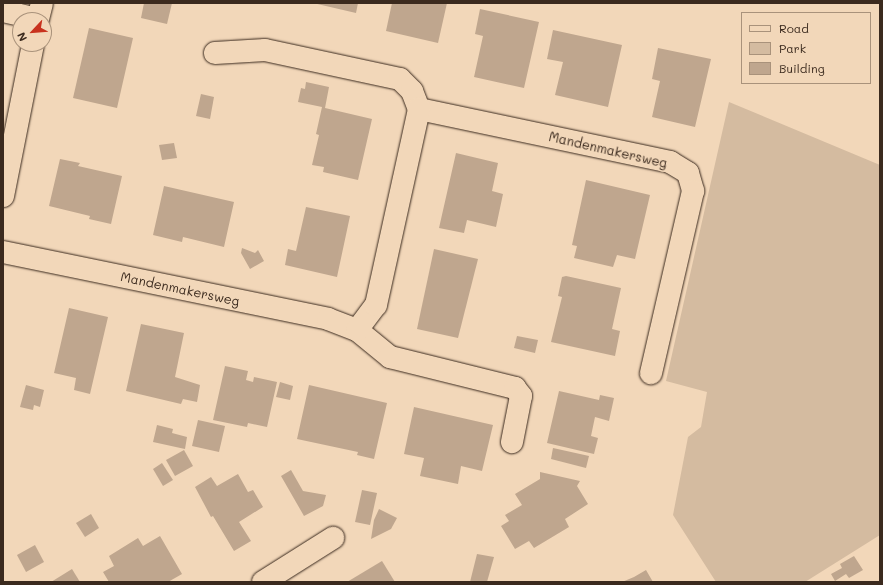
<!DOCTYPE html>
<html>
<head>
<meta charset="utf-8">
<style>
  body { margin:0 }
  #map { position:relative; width:883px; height:585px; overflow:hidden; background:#f2d7b9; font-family:Mali,sans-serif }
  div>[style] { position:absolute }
  .green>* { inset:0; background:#d4bba0 }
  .building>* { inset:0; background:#bfa68e }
  .roads { filter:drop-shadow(0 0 1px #3b2a1e) drop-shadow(0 0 1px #3b2a1e) }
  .street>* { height:22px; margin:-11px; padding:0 11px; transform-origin:11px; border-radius:11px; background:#f2d7b9 }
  span { translate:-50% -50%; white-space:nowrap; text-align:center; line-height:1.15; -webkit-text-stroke:3px #f2d7b9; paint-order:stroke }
  .street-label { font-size:13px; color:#3b2a1e }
  .frame { position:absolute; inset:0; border:4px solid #3b2a1e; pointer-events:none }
  .legend { position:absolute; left:741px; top:12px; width:130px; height:72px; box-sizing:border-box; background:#f2d7b9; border:1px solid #a9927b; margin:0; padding:5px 7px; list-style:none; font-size:12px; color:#3b2a1e }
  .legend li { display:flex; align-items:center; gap:8px; height:20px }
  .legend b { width:20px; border:1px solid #a9927b }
  .north { position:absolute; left:12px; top:12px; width:40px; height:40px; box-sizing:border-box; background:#f2d7b9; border:1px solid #a9927b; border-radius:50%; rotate:244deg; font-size:11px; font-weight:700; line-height:16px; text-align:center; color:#3b2a1e }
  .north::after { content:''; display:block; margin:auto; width:14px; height:18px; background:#c8321e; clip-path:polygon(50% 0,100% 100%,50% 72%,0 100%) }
</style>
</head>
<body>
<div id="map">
  <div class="green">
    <div style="clip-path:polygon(729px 102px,880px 165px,880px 535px,805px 582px,716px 582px,673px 515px,688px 437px,701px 427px,707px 392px,666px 381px)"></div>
  </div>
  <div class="building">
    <div style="clip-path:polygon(144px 3px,172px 3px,167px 24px,141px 18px)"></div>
    <div style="clip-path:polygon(313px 3px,358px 3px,356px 13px)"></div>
    <div style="clip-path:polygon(392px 3px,447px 3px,438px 43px,386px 31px)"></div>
    <div style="clip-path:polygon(480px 9px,539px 22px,524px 88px,474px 77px,483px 36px,475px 34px)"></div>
    <div style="clip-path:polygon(89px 28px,133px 38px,117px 108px,73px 98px)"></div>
    <div style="clip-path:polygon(553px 30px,622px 45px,608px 107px,555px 95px,563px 62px,547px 59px)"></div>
    <div style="clip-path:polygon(658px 48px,711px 59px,695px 127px,652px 117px,660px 81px,652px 79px)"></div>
    <div style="clip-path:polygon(306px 82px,329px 87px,325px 108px,372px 119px,358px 180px,323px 172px,324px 167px,312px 165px,319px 135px,316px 134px,322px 107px,298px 102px,301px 88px,305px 89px)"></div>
    <div style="clip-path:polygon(201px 94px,214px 97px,210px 119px,196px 116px)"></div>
    <div style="clip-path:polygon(174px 143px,177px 158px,162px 160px,159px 145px)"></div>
    <div style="clip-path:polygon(456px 153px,498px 163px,492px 191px,503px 194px,496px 227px,467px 220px,464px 233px,439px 228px)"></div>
    <div style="clip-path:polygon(60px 159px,80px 163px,78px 166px,122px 176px,111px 224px,89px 219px,90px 216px,49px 206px)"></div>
    <div style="clip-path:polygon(586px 180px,650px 195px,635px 259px,617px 255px,613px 267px,574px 258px,577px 246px,572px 245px)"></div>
    <div style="clip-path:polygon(164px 186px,234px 202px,224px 247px,183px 237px,182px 242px,153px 235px)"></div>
    <div style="clip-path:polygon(306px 207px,350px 216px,337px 277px,285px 265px,288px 249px,296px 251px)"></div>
    <div style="clip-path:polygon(242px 248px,255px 253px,258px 250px,264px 261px,250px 269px,241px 253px)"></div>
    <div style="clip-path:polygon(434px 249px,478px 259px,458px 338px,417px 329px)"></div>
    <div style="clip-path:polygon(566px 276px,621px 288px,612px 329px,620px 331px,615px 356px,551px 342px,562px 297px,558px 296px,562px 277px)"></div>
    <div style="clip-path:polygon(69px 308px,108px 317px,90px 394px,74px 390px,76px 378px,54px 373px)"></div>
    <div style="clip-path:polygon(141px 324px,184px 333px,175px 377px,200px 385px,197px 402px,183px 399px,181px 404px,126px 391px)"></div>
    <div style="clip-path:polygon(517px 336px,538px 340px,535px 353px,514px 348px)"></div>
    <div style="clip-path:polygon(225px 366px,248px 371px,246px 380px,253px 382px,254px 377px,277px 382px,267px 427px,248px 423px,247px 427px,213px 420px)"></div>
    <div style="clip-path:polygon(280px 382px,293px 386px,290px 400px,276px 397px)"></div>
    <div style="clip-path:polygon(26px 385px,44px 390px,40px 407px,34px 405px,33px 410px,20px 407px)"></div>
    <div style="clip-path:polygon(309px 385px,387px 403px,374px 459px,357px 455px,358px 452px,297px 439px)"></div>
    <div style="clip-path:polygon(559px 391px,599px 400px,600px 395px,614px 398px,609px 421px,595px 417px,591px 436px,598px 438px,594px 454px,547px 443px)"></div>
    <div style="clip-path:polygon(414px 407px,493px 425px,482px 471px,461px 466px,458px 484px,420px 476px,424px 458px,404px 454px)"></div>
    <div style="clip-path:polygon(198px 420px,225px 426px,219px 452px,192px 446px)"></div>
    <div style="clip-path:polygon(157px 425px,173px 429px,172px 433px,187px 437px,185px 449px,153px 442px)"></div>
    <div style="clip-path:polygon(553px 448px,589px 456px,586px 468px,551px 459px)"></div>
    <div style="clip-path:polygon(184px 450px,193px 466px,175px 476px,166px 460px)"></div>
    <div style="clip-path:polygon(162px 463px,173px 480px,163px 486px,153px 469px)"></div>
    <div style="clip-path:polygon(291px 470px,303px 491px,326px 495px,323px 506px,304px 516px,281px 476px)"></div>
    <div style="clip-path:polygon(540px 472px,580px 481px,577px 486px,588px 504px,565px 519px,569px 527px,534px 548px,529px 541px,515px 549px,501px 526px,509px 521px,505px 515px,522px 505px,515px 494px,540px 479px)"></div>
    <div style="clip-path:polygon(238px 474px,248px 492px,253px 490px,263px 507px,239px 522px,251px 541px,234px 551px,213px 516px,211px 517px,195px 487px,211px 477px,217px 486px)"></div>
    <div style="clip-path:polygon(362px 490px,377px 493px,370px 525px,355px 522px)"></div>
    <div style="clip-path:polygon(379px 509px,397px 518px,391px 529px,371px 539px,374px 520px)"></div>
    <div style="clip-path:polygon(91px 514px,99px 528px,85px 537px,76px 523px)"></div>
    <div style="clip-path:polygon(160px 536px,182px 574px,168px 582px,109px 582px,103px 572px,114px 566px,109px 556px,138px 538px,143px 546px)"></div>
    <div style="clip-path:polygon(35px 545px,44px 562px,26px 572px,17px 555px)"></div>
    <div style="clip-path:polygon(477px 554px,494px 557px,487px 582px,470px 582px)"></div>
    <div style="clip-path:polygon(854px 556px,863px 570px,849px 578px,846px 574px,835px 581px,831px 574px,842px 568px,840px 564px)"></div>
    <div style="clip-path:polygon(382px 561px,395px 582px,347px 582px)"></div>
    <div style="clip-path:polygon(72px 569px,80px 582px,51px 582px)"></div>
    <div style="clip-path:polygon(646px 570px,653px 582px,622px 582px,634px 577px)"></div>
  </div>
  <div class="roads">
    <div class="street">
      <div style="left:3px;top:11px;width:36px;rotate:13deg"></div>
      <div style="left:38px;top:19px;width:16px;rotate:-76deg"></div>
      <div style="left:215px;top:53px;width:50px;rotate:-3.4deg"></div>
      <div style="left:265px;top:50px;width:138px;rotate:12.1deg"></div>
      <div style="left:400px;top:79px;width:17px;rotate:45deg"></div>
      <div style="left:412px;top:91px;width:19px;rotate:69deg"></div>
      <div style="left:419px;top:109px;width:257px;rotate:11.9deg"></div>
      <div style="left:670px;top:162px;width:21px;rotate:31deg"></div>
      <div style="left:688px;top:173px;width:19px;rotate:74deg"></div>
      <div style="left:693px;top:191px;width:187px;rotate:103deg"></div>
      <div style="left:3px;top:196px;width:155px;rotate:-78.8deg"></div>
      <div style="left:3px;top:252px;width:332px;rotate:11.6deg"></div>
      <div style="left:328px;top:319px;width:31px;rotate:21deg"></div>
      <div style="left:357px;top:330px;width:43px;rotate:39.3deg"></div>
      <div style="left:390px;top:357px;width:129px;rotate:13.9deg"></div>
      <div style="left:515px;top:388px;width:10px;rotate:53deg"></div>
      <div style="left:521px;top:396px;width:47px;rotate:101.1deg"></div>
      <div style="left:357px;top:330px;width:31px;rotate:-53deg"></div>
      <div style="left:376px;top:305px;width:201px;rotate:-77.6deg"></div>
      <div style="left:263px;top:582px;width:83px;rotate:-32.2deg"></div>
    </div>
  </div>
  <div class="street-label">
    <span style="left:608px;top:150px;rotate:13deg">Mandenmakersweg</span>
    <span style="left:180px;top:289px;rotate:12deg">Mandenmakersweg</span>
  </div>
  <div class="frame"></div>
  <ul class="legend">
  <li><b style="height:5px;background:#f2d7b9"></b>Road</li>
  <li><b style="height:11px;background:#d4bba0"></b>Park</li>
  <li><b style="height:11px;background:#bfa68e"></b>Building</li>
  </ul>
  <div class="north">N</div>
</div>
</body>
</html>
